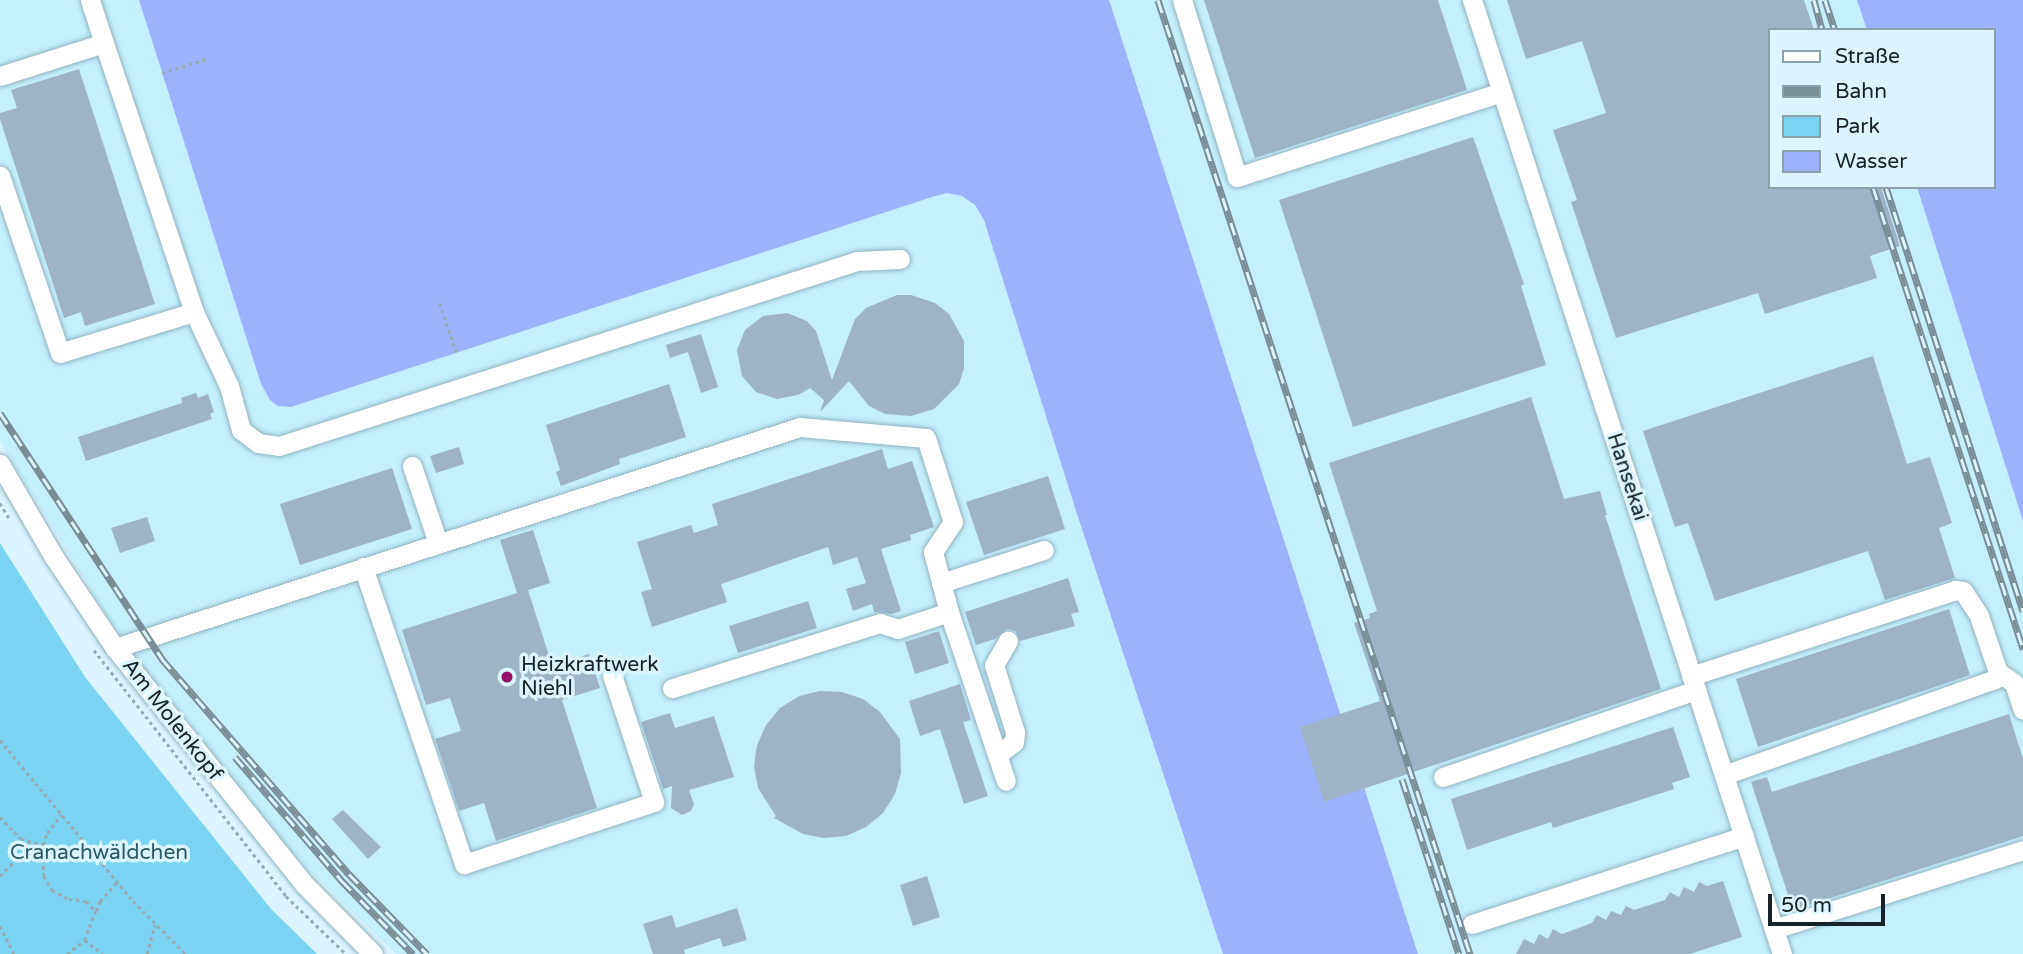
<!DOCTYPE html>
<html>
<head>
<meta charset="utf-8">
<style>
  body { margin:0 }
  #map { position:relative; width:2023px; height:954px; overflow:hidden; background:#daf5ff; font-family:"Varela Round",sans-serif }
  div>[style] { position:absolute }
  .built>* { inset:0; background:#c3effe }
  .green>* { inset:0; background:#7ad3f0 }
  .water>* { inset:0; background:#9bb2fe }
  .building>* { inset:0; background:#9cb3c8 }
  .path>* { height:2.5px; margin-top:-1.25px; transform-origin:0; background:repeating-linear-gradient(90deg,#95abb3 0 3.5px,transparent 0 7px) }
  .roads { filter:drop-shadow(0 0 2px #92b3be) drop-shadow(0 0 2px #92b3be) }
  .minor>* { height:19px; margin:-9.5px; padding:0 9.5px; transform-origin:9.5px; border-radius:9.5px; background:#fff }
  .rail>* { height:7px; margin-top:-3.5px; transform-origin:0; background:repeating-linear-gradient(90deg,#daf5ff 0 13px,#798d95 0 26px); box-sizing:border-box; border-block:2px solid #798d95 }
  .dots>* { width:19px; height:19px; translate:-50% -50%; box-sizing:border-box; border:4px solid #daf5ff; border-radius:50% }
  span { translate:-50% -50%; white-space:nowrap; text-align:center; line-height:1.15; -webkit-text-stroke:7px #daf5ff; paint-order:stroke }
  .street-label { font-size:21px; color:#152227 }
  .poi-label { font-size:21px; color:#152227 }
  .left { translate:0 -50%; text-align:left }
  .park-label { font-size:21px; color:#295867 }
  .legend { position:absolute; left:1768px; top:28px; width:228px; height:161px; box-sizing:border-box; background:#daf5ff; border:2px solid #8ba1a9; margin:0; padding:9px 12px; list-style:none; font-size:21px; color:#152227 }
  .legend li { display:flex; align-items:center; gap:14px; height:35px }
  .legend b { width:35px; border:2px solid #8ba1a9 }
  .scale { position:absolute; left:1768px; top:894px; width:117px; height:32px; box-sizing:border-box; border:4px solid #152227; border-top:0; padding-left:9px; font-size:21px; line-height:24px; white-space:nowrap; color:#152227; -webkit-text-stroke:5px #daf5ff; paint-order:stroke }
</style>
</head>
<body>
<div id="map">
  <div class="built">
    <div style="clip-path:polygon(0 0,139px 0,261px 384px,270px 400px,278px 406px,291px 407px,932px 197px,947px 193px,962px 196px,975px 205px,984px 220px,1077px 514px,1223px 954px,396px 954px,291px 853px,146px 672px,115px 629px,0 441px)"></div>
    <div style="clip-path:polygon(1109px 0,1857px 0,1867px 30px,1769px 30px,1769px 187px,1917px 187px,2023px 521px,2023px 954px,1418px 954px)"></div>
  </div>
  <div class="green">
    <div style="clip-path:polygon(0 543px,85px 677px,271px 909px,317px 954px,0 954px)"></div>
  </div>
  <div class="water">
    <div style="clip-path:polygon(139px 0,1109px 0,1418px 954px,1223px 954px,1077px 514px,984px 220px,975px 205px,962px 196px,947px 193px,932px 197px,291px 407px,278px 406px,270px 400px,261px 384px)"></div>
    <div style="clip-path:polygon(1857px 0,2023px 0,2023px 521px,1917px 187px,1993px 187px,1993px 30px,1867px 30px)"></div>
  </div>
  <div class="building">
    <div style="clip-path:polygon(1204px 0,1438px 0,1467px 90px,1255px 158px)"></div>
    <div style="clip-path:polygon(1507px 0,1804px 0,1814px 30px,1769px 30px,1769px 187px,1881px 187px,1900px 246px,1870px 256px,1877px 278px,1765px 314px,1758px 293px,1616px 338px,1571px 202px,1577px 200px,1553px 130px,1606px 113px,1582px 41px,1526px 59px)"></div>
    <div style="clip-path:polygon(79px 69px,155px 304px,85px 326px,81px 312px,64px 318px,0 119px,0 113px,17px 108px,11px 90px)"></div>
    <div style="clip-path:polygon(1473px 137px,1524px 284px,1521px 286px,1546px 365px,1353px 427px,1279px 200px)"></div>
    <div style="clip-path:polygon(897px 295px,911px 295px,935px 303px,949px 314px,964px 341px,964px 368px,959px 384px,934px 409px,911px 416px,885px 414px,869px 406px,849px 381px,820px 412px,824px 400px,810px 388px,798px 395px,777px 399px,756px 392px,742px 376px,737px 350px,745px 330px,763px 316px,787px 313px,807px 321px,816px 331px,832px 380px,855px 319px,866px 308px)"></div>
    <div style="clip-path:polygon(701px 334px,718px 387px,701px 393px,688px 352px,670px 358px,666px 345px)"></div>
    <div style="clip-path:polygon(1873px 356px,1907px 464px,1930px 457px,1952px 523px,1939px 528px,1955px 578px,1885px 600px,1868px 551px,1715px 601px,1688px 523px,1675px 527px,1643px 431px)"></div>
    <div style="clip-path:polygon(669px 384px,686px 437px,619px 459px,620px 464px,561px 486px,556px 472px,560px 470px,546px 425px)"></div>
    <div style="clip-path:polygon(196px 393px,198px 398px,208px 394px,214px 412px,210px 414px,212px 419px,86px 461px,78px 437px,182px 403px,181px 398px)"></div>
    <div style="clip-path:polygon(1531px 397px,1564px 499px,1600px 491px,1607px 515px,1605px 515px,1661px 689px,1324px 802px,1300px 727px,1380px 701px,1354px 623px,1370px 618px,1369px 614px,1377px 611px,1329px 463px)"></div>
    <div style="clip-path:polygon(459px 447px,464px 464px,436px 473px,430px 456px)"></div>
    <div style="clip-path:polygon(882px 449px,888px 469px,912px 461px,934px 527px,910px 535px,911px 540px,881px 549px,901px 611px,892px 614px,874px 612px,872px 604px,853px 611px,846px 589px,866px 583px,857px 557px,833px 565px,828px 547px,721px 584px,727px 602px,652px 627px,641px 592px,652px 589px,637px 542px,691px 525px,694px 533px,718px 525px,712px 504px)"></div>
    <div style="clip-path:polygon(392px 468px,412px 529px,300px 565px,280px 504px)"></div>
    <div style="clip-path:polygon(1048px 476px,1065px 529px,984px 555px,966px 502px)"></div>
    <div style="clip-path:polygon(147px 517px,155px 541px,120px 553px,111px 528px)"></div>
    <div style="clip-path:polygon(533px 530px,550px 583px,528px 590px,552px 665px,589px 654px,600px 688px,562px 700px,597px 808px,496px 841px,484px 803px,459px 811px,435px 739px,461px 731px,450px 698px,426px 705px,402px 630px,517px 593px,500px 540px)"></div>
    <div style="clip-path:polygon(1068px 578px,1079px 612px,1071px 614px,1075px 626px,1020px 641px,1015px 631px,1007px 629px,995px 639px,976px 645px,965px 612px)"></div>
    <div style="clip-path:polygon(808px 601px,817px 628px,738px 653px,729px 626px)"></div>
    <div style="clip-path:polygon(1949px 609px,1970px 675px,1758px 747px,1736px 679px)"></div>
    <div style="clip-path:polygon(939px 631px,949px 663px,915px 674px,905px 642px)"></div>
    <div style="clip-path:polygon(960px 684px,971px 720px,963px 722px,988px 796px,964px 804px,940px 729px,920px 736px,909px 701px)"></div>
    <div style="clip-path:polygon(820px 691px,842px 692px,863px 699px,880px 712px,900px 739px,901px 773px,895px 794px,883px 813px,866px 827px,846px 836px,824px 838px,803px 834px,774px 818px,776px 816px,758px 788px,754px 766px,757px 745px,766px 725px,780px 708px,799px 696px)"></div>
    <div style="clip-path:polygon(670px 713px,675px 728px,714px 716px,734px 777px,689px 790px,694px 804px,691px 811px,682px 815px,671px 808px,672px 786px,663px 789px,641px 722px)"></div>
    <div style="clip-path:polygon(2009px 714px,2023px 759px,2023px 836px,1793px 910px,1751px 782px,1767px 777px,1772px 792px)"></div>
    <div style="clip-path:polygon(1673px 727px,1690px 777px,1672px 783px,1674px 789px,1553px 828px,1551px 822px,1467px 850px,1451px 799px)"></div>
    <div style="clip-path:polygon(343px 810px,381px 847px,368px 859px,332px 819px)"></div>
    <div style="clip-path:polygon(927px 876px,940px 917px,913px 926px,900px 885px)"></div>
    <div style="clip-path:polygon(1723px 881px,1742px 937px,1690px 954px,1516px 954px,1524px 939px,1534px 944px,1539px 934px,1548px 939px,1553px 929px,1562px 934px,1592px 923px,1597px 915px,1606px 920px,1611px 911px,1621px 915px,1626px 906px,1634px 910px,1665px 900px,1670px 892px,1679px 897px,1684px 887px,1694px 892px,1699px 882px,1707px 886px)"></div>
    <div style="clip-path:polygon(737px 908px,747px 940px,723px 947px,720px 938px,684px 950px,685px 954px,653px 954px,643px 924px,672px 915px,676px 928px)"></div>
  </div>
  <div class="path">
    <div style="left:162px;top:73px;width:49px;rotate:-17.7deg"></div>
    <div style="left:440px;top:303px;width:51px;rotate:71.6deg"></div>
    <div style="left:0;top:503px;width:17px;rotate:59deg"></div>
    <div style="left:94px;top:650px;width:312px;rotate:52deg"></div>
    <div style="left:286px;top:896px;width:83px;rotate:44deg"></div>
    <div style="left:0;top:740px;width:209px;rotate:50.4deg"></div>
    <div style="left:133px;top:901px;width:75px;rotate:45deg"></div>
    <div style="left:0;top:817px;width:30px;rotate:46deg"></div>
    <div style="left:21px;top:839px;width:23px;rotate:15deg"></div>
    <div style="left:43px;top:845px;width:31px;rotate:88deg"></div>
    <div style="left:44px;top:876px;width:16px;rotate:60deg"></div>
    <div style="left:52px;top:890px;width:19px;rotate:28deg"></div>
    <div style="left:69px;top:899px;width:17px;rotate:7deg"></div>
    <div style="left:86px;top:901px;width:14px;rotate:45deg"></div>
    <div style="left:96px;top:911px;width:31px;rotate:111deg"></div>
    <div style="left:85px;top:940px;width:22px;rotate:39deg"></div>
    <div style="left:0;top:876px;width:32px;rotate:-46deg"></div>
    <div style="left:22px;top:853px;width:22px;rotate:-21deg"></div>
    <div style="left:43px;top:845px;width:13px;rotate:-72deg"></div>
    <div style="left:47px;top:833px;width:23px;rotate:-52deg"></div>
    <div style="left:96px;top:911px;width:11px;rotate:-68deg"></div>
    <div style="left:100px;top:901px;width:27px;rotate:-48deg"></div>
    <div style="left:0;top:926px;width:31px;rotate:63deg"></div>
    <div style="left:67px;top:954px;width:23px;rotate:-38deg"></div>
    <div style="left:147px;top:954px;width:30px;rotate:-75deg"></div>
  </div>
  <div class="roads">
    <div class="minor">
      <div style="left:90px;top:0;width:45px;rotate:72deg"></div>
      <div style="left:1182px;top:0;width:185px;rotate:72.7deg"></div>
      <div style="left:1237px;top:177px;width:278px;rotate:-17.8deg"></div>
      <div style="left:1472px;top:0;width:1003px;rotate:72deg"></div>
      <div style="left:0;top:76px;width:109px;rotate:-17.6deg"></div>
      <div style="left:104px;top:43px;width:284px;rotate:71.5deg"></div>
      <div style="left:194px;top:312px;width:140px;rotate:163deg"></div>
      <div style="left:60px;top:353px;width:187px;rotate:-108.7deg"></div>
      <div style="left:194px;top:312px;width:82px;rotate:64.7deg"></div>
      <div style="left:229px;top:386px;width:46px;rotate:74.7deg"></div>
      <div style="left:241px;top:430px;width:21px;rotate:37deg"></div>
      <div style="left:258px;top:443px;width:21px;rotate:8deg"></div>
      <div style="left:279px;top:446px;width:607px;rotate:-17.75deg"></div>
      <div style="left:857px;top:261px;width:43px;rotate:-2.7deg"></div>
      <div style="left:0;top:464px;width:108px;rotate:59.9deg"></div>
      <div style="left:54px;top:557px;width:110px;rotate:56.2deg"></div>
      <div style="left:115px;top:648px;width:302px;rotate:51.3deg"></div>
      <div style="left:304px;top:884px;width:98px;rotate:45.4deg"></div>
      <div style="left:412px;top:466px;width:81px;rotate:71.3deg"></div>
      <div style="left:363px;top:567px;width:314px;rotate:71.2deg"></div>
      <div style="left:464px;top:864px;width:200px;rotate:-18.1deg"></div>
      <div style="left:654px;top:802px;width:134px;rotate:-108.3deg"></div>
      <div style="left:941px;top:583px;width:108px;rotate:-17.8deg"></div>
      <div style="left:949px;top:612px;width:178px;rotate:71.4deg"></div>
      <div style="left:115px;top:648px;width:720px;rotate:-17.88deg"></div>
      <div style="left:800px;top:427px;width:126px;rotate:5deg"></div>
      <div style="left:926px;top:438px;width:88px;rotate:72.2deg"></div>
      <div style="left:953px;top:522px;width:36px;rotate:124deg"></div>
      <div style="left:933px;top:552px;width:62px;rotate:75.1deg"></div>
      <div style="left:949px;top:612px;width:54px;rotate:161.6deg"></div>
      <div style="left:898px;top:629px;width:19px;rotate:-162deg"></div>
      <div style="left:880px;top:623px;width:218px;rotate:162.6deg"></div>
      <div style="left:1691px;top:676px;width:278px;rotate:-18deg"></div>
      <div style="left:1955px;top:590px;width:8px;rotate:7deg"></div>
      <div style="left:1963px;top:591px;width:30px;rotate:57deg"></div>
      <div style="left:1979px;top:616px;width:59px;rotate:71.3deg"></div>
      <div style="left:1998px;top:672px;width:19px;rotate:35deg"></div>
      <div style="left:2014px;top:683px;width:28px;rotate:72deg"></div>
      <div style="left:997px;top:755px;width:21px;rotate:-37deg"></div>
      <div style="left:1014px;top:742px;width:10px;rotate:-84deg"></div>
      <div style="left:1015px;top:732px;width:70px;rotate:-107.4deg"></div>
      <div style="left:994px;top:665px;width:28px;rotate:-60deg"></div>
      <div style="left:1724px;top:775px;width:288px;rotate:-19.5deg"></div>
      <div style="left:1995px;top:679px;width:8px;rotate:-67deg"></div>
      <div style="left:1443px;top:777px;width:268px;rotate:-19deg"></div>
      <div style="left:1472px;top:924px;width:286px;rotate:-17.9deg"></div>
      <div style="left:1774px;top:929px;width:261px;rotate:-17.6deg"></div>
    </div>
  </div>
  <div class="rail">
    <div style="left:1158px;top:0;width:1004px;rotate:71.89deg"></div>
    <div style="left:1814px;top:0;width:31px;rotate:75deg"></div>
    <div style="left:1825px;top:0;width:32px;rotate:72deg"></div>
    <div style="left:1873px;top:187px;width:486px;rotate:72deg"></div>
    <div style="left:1886px;top:187px;width:446px;rotate:72.1deg"></div>
    <div style="left:0;top:413px;width:295px;rotate:56.6deg"></div>
    <div style="left:162px;top:659px;width:285px;rotate:49deg"></div>
    <div style="left:349px;top:874px;width:112px;rotate:45.7deg"></div>
    <div style="left:235px;top:757px;width:164px;rotate:49.2deg"></div>
    <div style="left:342px;top:881px;width:102px;rotate:45.8deg"></div>
    <div style="left:1402px;top:779px;width:184px;rotate:72deg"></div>
  </div>
  <div class="dots">
    <div style="left:507px;top:677px;background:#94126c"></div>
  </div>
  <div class="street-label">
    <span style="left:1627px;top:477px;rotate:72deg">Hansekai</span>
    <span style="left:172px;top:720px;rotate:52deg">Am Molenkopf</span>
  </div>
  <div class="poi-label">
    <span class="left" style="left:521px;top:677px">Heizkraftwerk<br>Niehl</span>
  </div>
  <div class="park-label">
    <span style="left:99px;top:853px">Cranachwäldchen</span>
  </div>
  <ul class="legend">
  <li><b style="height:9px;background:#fff"></b>Straße</li>
  <li><b style="height:9px;background:#798d95"></b>Bahn</li>
  <li><b style="height:19px;background:#7ad3f0"></b>Park</li>
  <li><b style="height:19px;background:#9bb2fe"></b>Wasser</li>
  </ul>
  <div class="scale">50 m</div>
</div>
</body>
</html>
